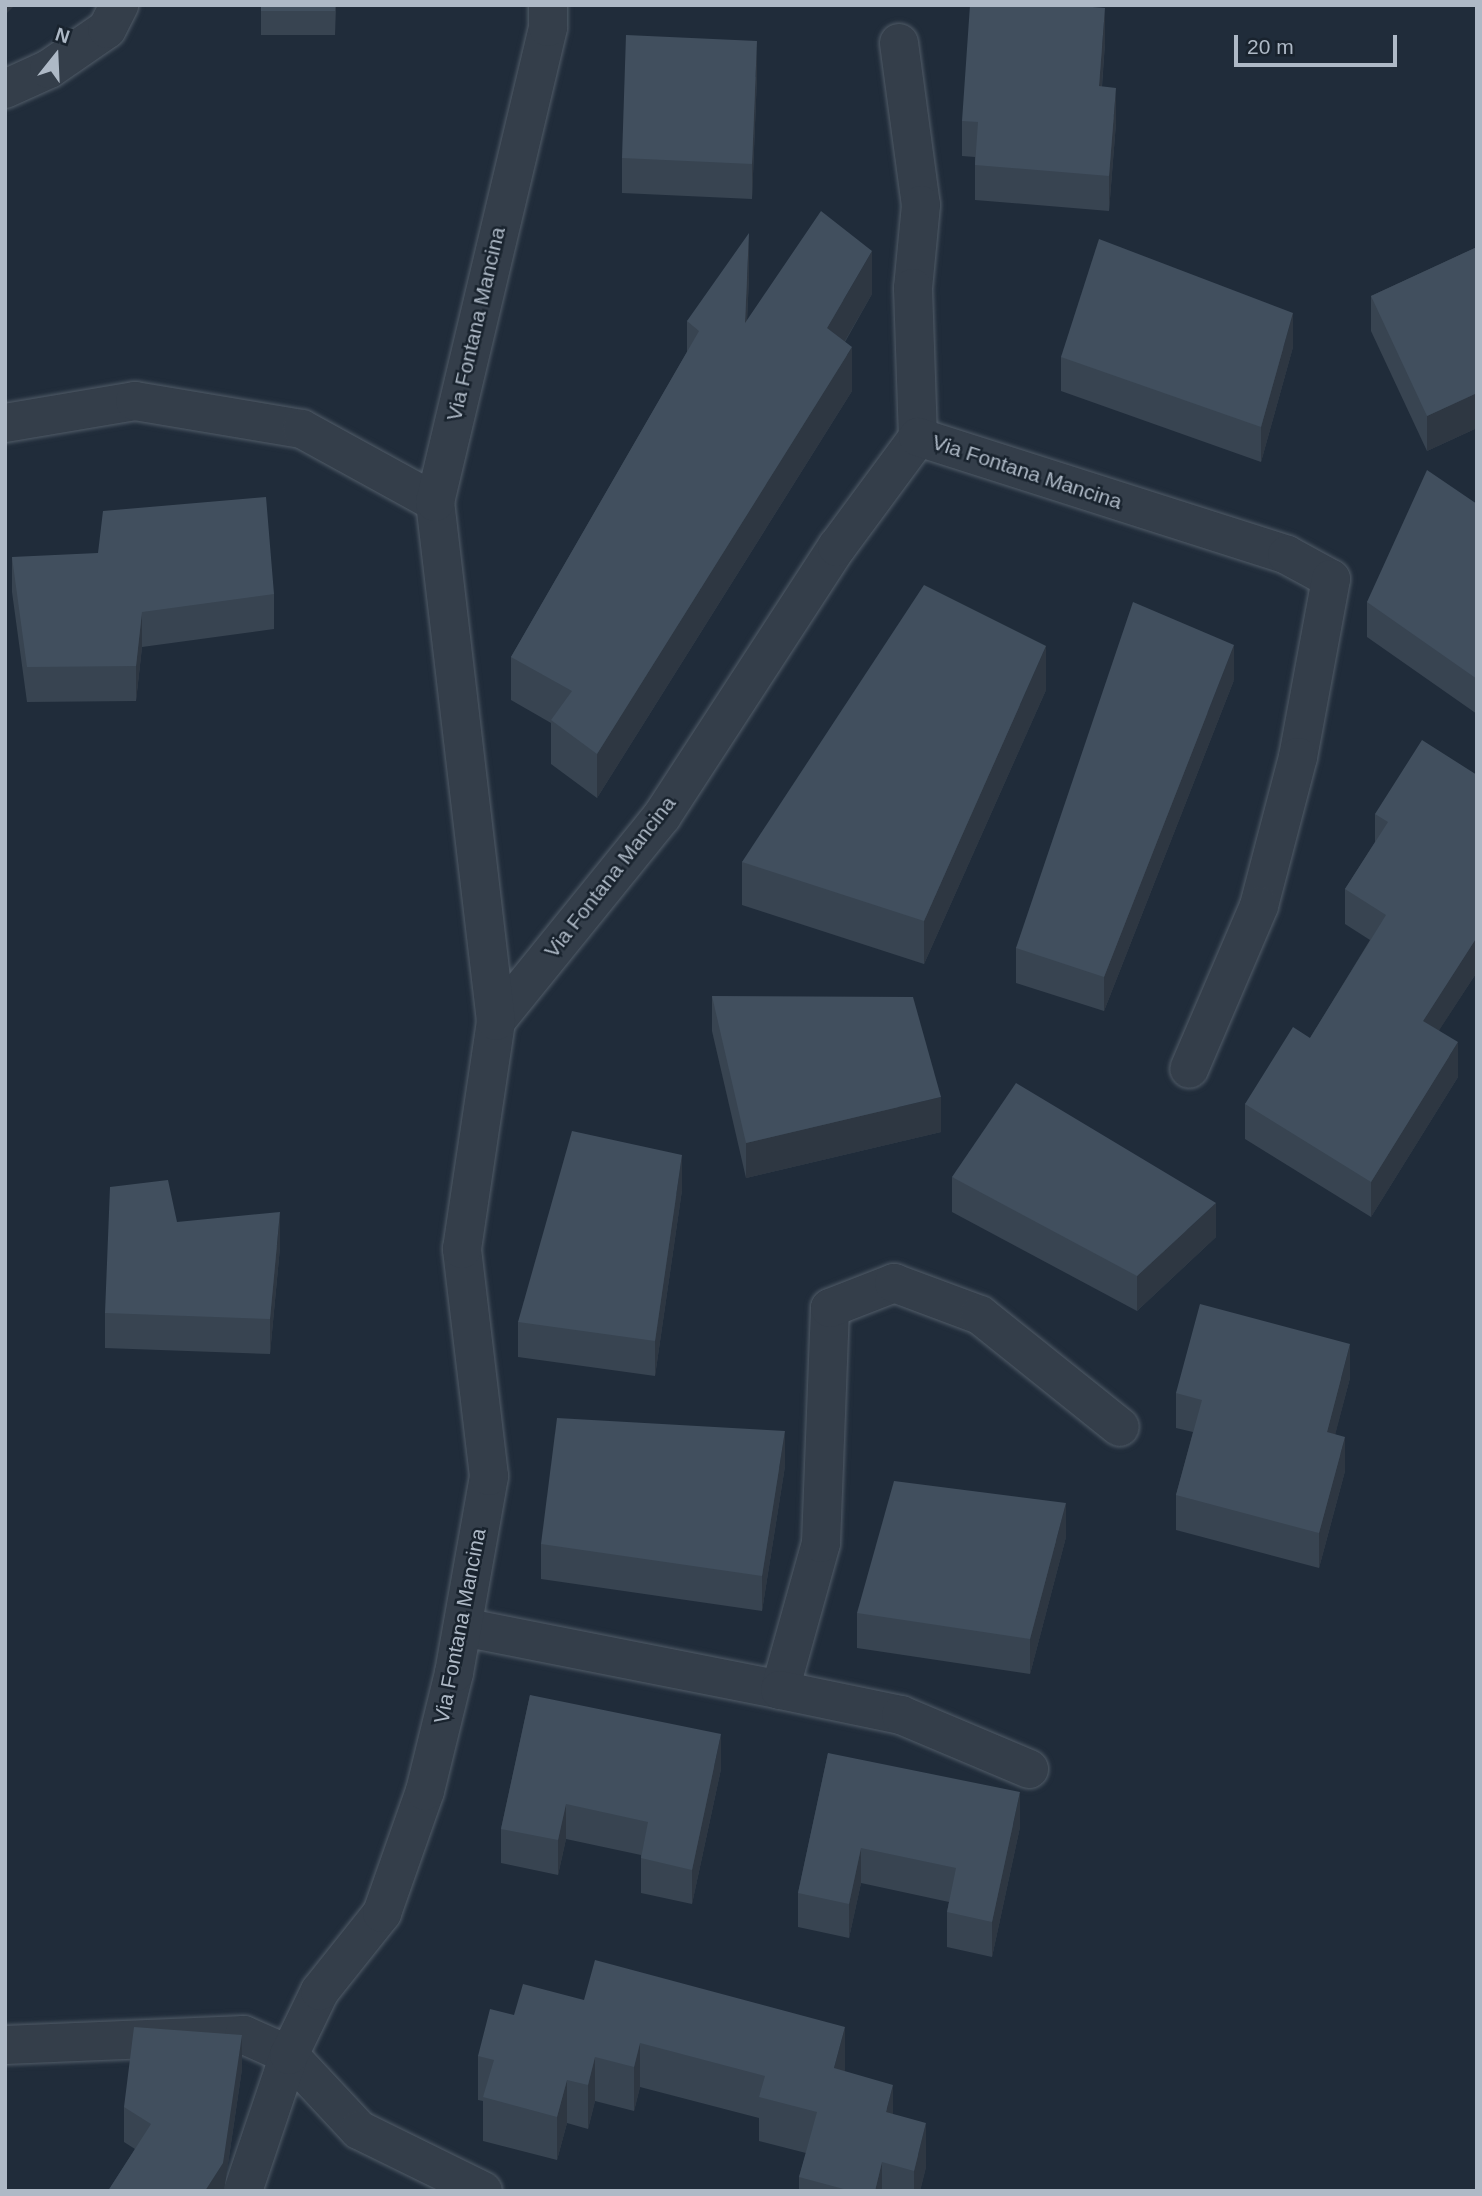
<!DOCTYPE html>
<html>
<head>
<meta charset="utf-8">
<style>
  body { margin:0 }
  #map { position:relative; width:1482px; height:2196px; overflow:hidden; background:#202c3a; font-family:Arial,sans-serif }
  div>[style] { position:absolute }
  .roads { filter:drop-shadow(0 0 2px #515c68) drop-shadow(0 0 2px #515c68) }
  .minor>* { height:38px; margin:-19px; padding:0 19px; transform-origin:19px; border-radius:19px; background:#343e4a }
  .wall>* { inset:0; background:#384451 }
  .shaded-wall>* { inset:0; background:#2e3742 }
  .building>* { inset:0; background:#414f5e }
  span { translate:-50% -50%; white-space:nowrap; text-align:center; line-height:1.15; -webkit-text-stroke:5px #19232e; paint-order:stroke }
  .street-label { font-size:21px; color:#aeb9c6 }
  .frame { position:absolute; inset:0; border:7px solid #aeb9c6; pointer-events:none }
  .north { position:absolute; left:21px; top:21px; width:70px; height:70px; -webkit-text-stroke:5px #19232e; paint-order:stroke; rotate:18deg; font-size:19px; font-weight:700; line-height:28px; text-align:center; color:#aeb9c6 }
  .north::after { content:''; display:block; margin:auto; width:24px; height:32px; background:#aeb9c6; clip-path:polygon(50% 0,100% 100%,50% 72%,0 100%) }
  .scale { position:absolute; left:1234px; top:35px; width:163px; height:32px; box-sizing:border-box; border:4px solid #aeb9c6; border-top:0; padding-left:9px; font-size:21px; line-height:24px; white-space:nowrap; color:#aeb9c6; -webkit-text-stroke:5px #19232e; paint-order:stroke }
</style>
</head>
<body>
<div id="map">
  <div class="roads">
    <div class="minor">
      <div style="left:899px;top:43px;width:163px;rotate:82.3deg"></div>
      <div style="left:921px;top:205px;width:83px;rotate:95.5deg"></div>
      <div style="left:913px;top:288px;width:149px;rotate:88.1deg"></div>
      <div style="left:5px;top:89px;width:48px;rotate:-24.4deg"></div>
      <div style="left:49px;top:69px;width:70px;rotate:-34.6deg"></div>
      <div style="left:107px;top:29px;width:27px;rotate:-63deg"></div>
      <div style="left:5px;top:423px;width:132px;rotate:-9.6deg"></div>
      <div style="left:135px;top:401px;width:169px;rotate:9.5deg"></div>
      <div style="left:302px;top:429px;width:152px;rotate:28.8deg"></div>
      <div style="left:496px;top:1021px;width:264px;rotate:-51deg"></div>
      <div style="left:662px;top:816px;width:321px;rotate:-57deg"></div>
      <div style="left:837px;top:547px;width:137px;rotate:-53.6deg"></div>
      <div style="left:918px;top:437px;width:387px;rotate:17.7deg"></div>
      <div style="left:1287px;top:555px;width:50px;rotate:28.6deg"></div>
      <div style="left:1331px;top:579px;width:181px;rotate:100.5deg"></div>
      <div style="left:1298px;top:757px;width:154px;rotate:104.7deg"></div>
      <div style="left:1259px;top:906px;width:177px;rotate:113.2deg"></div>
      <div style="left:463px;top:1627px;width:323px;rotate:11.2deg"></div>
      <div style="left:780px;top:1690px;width:153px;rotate:-74.4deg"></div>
      <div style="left:821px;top:1543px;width:235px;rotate:-87.8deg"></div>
      <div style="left:830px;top:1308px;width:69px;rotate:-21.3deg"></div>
      <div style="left:894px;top:1283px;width:92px;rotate:20.4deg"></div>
      <div style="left:980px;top:1315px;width:179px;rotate:38.7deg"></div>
      <div style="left:780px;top:1690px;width:124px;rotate:11.7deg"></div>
      <div style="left:901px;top:1715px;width:139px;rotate:22.9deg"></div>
      <div style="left:5px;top:2045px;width:239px;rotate:-2.4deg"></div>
      <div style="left:244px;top:2035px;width:49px;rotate:24deg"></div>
      <div style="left:289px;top:2055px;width:103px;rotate:47deg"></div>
      <div style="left:359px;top:2130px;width:138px;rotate:26.2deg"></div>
      <div style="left:243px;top:2191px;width:144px;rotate:-71.3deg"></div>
      <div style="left:289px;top:2055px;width:71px;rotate:-64.2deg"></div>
      <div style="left:320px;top:1991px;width:100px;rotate:-51.5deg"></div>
      <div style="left:382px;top:1913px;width:129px;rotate:-70.6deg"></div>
      <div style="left:425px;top:1791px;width:122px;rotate:-76.2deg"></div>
      <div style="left:454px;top:1673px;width:200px;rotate:-79.9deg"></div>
      <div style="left:489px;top:1476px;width:229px;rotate:-96.8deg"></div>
      <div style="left:462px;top:1249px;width:231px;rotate:-81.5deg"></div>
      <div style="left:496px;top:1021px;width:523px;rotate:-96.7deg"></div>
      <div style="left:435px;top:502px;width:488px;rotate:-76.6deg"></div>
      <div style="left:548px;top:27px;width:22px;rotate:-90deg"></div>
    </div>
  </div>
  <div class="wall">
    <div style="clip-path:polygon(261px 5px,336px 5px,335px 35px,261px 35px)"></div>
    <div style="clip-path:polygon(1105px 43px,1102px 87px,1116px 123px,1109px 211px,975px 200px,975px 157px,962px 156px,962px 121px)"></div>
    <div style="clip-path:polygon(757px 76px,752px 199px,622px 193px,622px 158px)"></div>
    <div style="clip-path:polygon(1477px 247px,1477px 428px,1427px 451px,1371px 331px,1371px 296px)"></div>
    <div style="clip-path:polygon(749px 277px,747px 320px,872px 294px,845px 342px,852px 391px,597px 798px,551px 764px,551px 723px,511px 700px,511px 657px,687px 352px,687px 321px)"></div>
    <div style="clip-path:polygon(1293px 347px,1261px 462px,1061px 391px,1061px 357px)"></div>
    <div style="clip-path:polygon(1477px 504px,1477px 714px,1367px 637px,1367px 602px)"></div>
    <div style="clip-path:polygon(12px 557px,274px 594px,274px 629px,142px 647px,136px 701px,27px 702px,12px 592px)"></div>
    <div style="clip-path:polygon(1234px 680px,1104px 1011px,1016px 983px,1016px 948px)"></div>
    <div style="clip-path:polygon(1046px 690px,924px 964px,742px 905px,742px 862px)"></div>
    <div style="clip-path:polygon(1477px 775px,1477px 972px,1439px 1030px,1458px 1077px,1371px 1217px,1245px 1139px,1245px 1104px,1310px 1038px,1370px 940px,1345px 924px,1345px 889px,1375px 842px,1375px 814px)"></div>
    <div style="clip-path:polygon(712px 996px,941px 1132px,746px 1178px,712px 1031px)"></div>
    <div style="clip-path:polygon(952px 1177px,1216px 1237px,1137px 1311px,952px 1212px)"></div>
    <div style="clip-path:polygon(682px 1190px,655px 1376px,518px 1357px,518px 1322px)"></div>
    <div style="clip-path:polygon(177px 1222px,280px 1247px,270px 1354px,105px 1348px,105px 1313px)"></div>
    <div style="clip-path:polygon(1350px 1378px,1335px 1434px,1345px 1471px,1319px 1568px,1176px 1530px,1176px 1495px,1193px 1432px,1176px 1428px,1176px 1393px)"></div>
    <div style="clip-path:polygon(785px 1466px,762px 1611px,541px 1579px,541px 1544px)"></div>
    <div style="clip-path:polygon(1066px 1537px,1030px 1674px,857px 1648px,857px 1613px)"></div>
    <div style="clip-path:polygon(530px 1695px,721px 1769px,692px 1904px,641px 1893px,641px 1855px,566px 1839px,558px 1875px,501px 1863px,501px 1829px)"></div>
    <div style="clip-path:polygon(828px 1753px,1020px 1827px,992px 1957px,947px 1947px,947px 1912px,949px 1902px,861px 1883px,849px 1938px,798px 1927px,798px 1893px)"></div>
    <div style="clip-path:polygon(514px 2015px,844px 2071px,893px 2114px,926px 2167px,920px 2191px,799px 2191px,799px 2177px,806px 2153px,759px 2141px,759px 2118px,640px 2087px,634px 2111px,595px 2101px,588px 2129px,567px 2123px,557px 2160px,483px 2141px,483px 2101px,478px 2100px,478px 2056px)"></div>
    <div style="clip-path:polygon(242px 2069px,224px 2191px,108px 2191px,135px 2149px,124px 2142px,124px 2107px)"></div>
  </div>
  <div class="shaded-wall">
    <div style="clip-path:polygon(5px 5px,15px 5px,5px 15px)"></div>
    <div style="clip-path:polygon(1105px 8px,1105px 43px,1099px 121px,1099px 86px)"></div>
    <div style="clip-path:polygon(757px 41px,757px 76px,752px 199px,752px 164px)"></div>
    <div style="clip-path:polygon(1116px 88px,1116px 123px,1109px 211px,1109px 176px)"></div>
    <div style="clip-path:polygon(749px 233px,749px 277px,745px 366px,745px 323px)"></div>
    <div style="clip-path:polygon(872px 251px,872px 294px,827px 372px,827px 328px)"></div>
    <div style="clip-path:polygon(1293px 313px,1293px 347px,1261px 462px,1261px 427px)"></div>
    <div style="clip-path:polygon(852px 347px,852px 391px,597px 798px,597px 754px)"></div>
    <div style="clip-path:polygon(1477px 393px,1477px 428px,1427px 451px,1427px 416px)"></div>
    <div style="clip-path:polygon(142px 612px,142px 647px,136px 701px,136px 666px)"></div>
    <div style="clip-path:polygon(1234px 645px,1234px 680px,1104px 1011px,1104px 977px)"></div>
    <div style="clip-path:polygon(1046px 646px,1046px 690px,924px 964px,924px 921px)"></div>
    <div style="clip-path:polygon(1477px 937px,1477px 972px,1423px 1055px,1423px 1021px)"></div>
    <div style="clip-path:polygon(1458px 1042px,1458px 1077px,1371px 1217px,1371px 1182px)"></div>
    <div style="clip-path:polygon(941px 1097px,941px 1132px,746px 1178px,746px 1143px)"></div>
    <div style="clip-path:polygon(682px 1155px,682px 1190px,655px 1376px,655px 1341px)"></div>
    <div style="clip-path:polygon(1216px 1203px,1216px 1237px,1137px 1311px,1137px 1276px)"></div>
    <div style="clip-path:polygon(280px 1212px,280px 1247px,270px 1354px,270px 1319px)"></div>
    <div style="clip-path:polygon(1350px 1344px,1350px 1378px,1327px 1466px,1327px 1432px)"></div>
    <div style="clip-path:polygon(785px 1431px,785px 1466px,762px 1611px,762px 1576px)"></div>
    <div style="clip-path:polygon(1345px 1437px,1345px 1471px,1319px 1568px,1319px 1533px)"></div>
    <div style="clip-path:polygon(1066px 1503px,1066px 1537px,1030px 1674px,1030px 1639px)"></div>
    <div style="clip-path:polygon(721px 1734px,721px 1769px,692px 1904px,692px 1870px)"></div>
    <div style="clip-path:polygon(1020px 1792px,1020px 1827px,992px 1957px,992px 1922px)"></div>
    <div style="clip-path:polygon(566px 1804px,566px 1839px,558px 1875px,558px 1840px)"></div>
    <div style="clip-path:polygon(861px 1848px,861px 1883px,849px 1938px,849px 1904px)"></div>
    <div style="clip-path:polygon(845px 2027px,845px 2070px,834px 2112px,834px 2068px)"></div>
    <div style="clip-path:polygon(242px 2035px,242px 2069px,224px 2191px,205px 2191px)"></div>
    <div style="clip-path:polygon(640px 2043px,640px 2087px,634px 2111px,634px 2067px)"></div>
    <div style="clip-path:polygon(595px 2057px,595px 2101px,588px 2129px,588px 2085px)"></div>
    <div style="clip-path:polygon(567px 2080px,567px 2123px,557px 2160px,557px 2117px)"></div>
    <div style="clip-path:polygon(893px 2085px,893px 2128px,886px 2112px)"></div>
    <div style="clip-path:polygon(926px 2123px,926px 2167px,920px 2191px,914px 2191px,914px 2171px)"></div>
    <div style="clip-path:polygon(882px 2162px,882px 2191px,875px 2191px)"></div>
  </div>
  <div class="building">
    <div style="clip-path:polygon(261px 5px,335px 5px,335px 11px,261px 11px)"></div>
    <div style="clip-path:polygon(970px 5px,1067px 5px,1105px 8px,1099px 86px,1116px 88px,1109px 176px,975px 165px,978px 122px,962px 121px)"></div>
    <div style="clip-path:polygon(626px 35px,757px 41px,752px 164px,622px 158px)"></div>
    <div style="clip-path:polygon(821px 211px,872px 251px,827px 328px,852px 347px,597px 754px,551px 720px,572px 691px,511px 657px,699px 331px,687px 321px,749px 233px,745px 323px)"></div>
    <div style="clip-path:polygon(1099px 239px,1293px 313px,1261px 427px,1061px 357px)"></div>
    <div style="clip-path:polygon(1477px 247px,1477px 393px,1427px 416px,1371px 296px)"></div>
    <div style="clip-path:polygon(1427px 470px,1477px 504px,1477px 679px,1367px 602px)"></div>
    <div style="clip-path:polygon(266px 497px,274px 594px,142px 612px,136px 666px,27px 667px,12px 557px,98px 553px,103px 511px)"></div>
    <div style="clip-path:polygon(924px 585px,1046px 646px,924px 921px,742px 862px)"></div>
    <div style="clip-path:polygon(1133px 602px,1234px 645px,1104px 977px,1016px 948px)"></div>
    <div style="clip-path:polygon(1422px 740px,1477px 775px,1477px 937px,1423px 1021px,1458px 1042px,1371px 1182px,1245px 1104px,1293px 1027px,1310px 1038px,1386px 915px,1345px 889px,1388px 822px,1375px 814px)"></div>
    <div style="clip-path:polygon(712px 996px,913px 997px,941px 1097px,746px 1143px)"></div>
    <div style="clip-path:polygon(1016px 1083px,1216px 1203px,1137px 1276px,952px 1177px)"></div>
    <div style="clip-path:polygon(572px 1131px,682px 1155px,655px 1341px,518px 1322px)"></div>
    <div style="clip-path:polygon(168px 1180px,177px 1222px,280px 1212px,270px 1319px,105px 1313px,110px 1187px)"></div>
    <div style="clip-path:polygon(1200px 1304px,1350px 1344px,1327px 1432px,1345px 1437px,1319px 1533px,1176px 1495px,1202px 1400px,1176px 1393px)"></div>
    <div style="clip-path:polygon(557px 1418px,785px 1431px,762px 1576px,541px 1544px)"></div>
    <div style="clip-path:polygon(894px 1481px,1066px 1503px,1030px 1639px,857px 1613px)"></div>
    <div style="clip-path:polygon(530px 1695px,721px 1734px,692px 1870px,641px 1858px,648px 1822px,566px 1804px,558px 1840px,501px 1829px)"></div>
    <div style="clip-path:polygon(828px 1753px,1020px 1792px,992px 1922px,947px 1912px,956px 1868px,861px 1848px,849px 1904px,798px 1893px)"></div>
    <div style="clip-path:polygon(595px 1960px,845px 2027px,834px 2068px,893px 2085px,886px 2112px,926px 2123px,914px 2171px,882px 2162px,875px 2191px,851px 2191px,799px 2177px,817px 2112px,759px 2097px,765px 2076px,640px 2043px,634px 2067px,595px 2057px,588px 2085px,567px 2080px,557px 2117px,483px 2097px,494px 2060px,478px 2056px,490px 2009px,514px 2015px,523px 1984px,584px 2000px)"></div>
    <div style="clip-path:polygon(134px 2027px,242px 2035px,223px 2163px,205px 2191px,108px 2191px,151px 2124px,124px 2107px)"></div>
  </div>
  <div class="street-label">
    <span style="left:476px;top:324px;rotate:-77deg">Via Fontana Mancina</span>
    <span style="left:1027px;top:472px;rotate:18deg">Via Fontana Mancina</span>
    <span style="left:610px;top:877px;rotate:-52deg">Via Fontana Mancina</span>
    <span style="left:460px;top:1626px;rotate:-79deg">Via Fontana Mancina</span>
  </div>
  <div class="frame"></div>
  <div class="north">N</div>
  <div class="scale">20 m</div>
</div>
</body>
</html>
